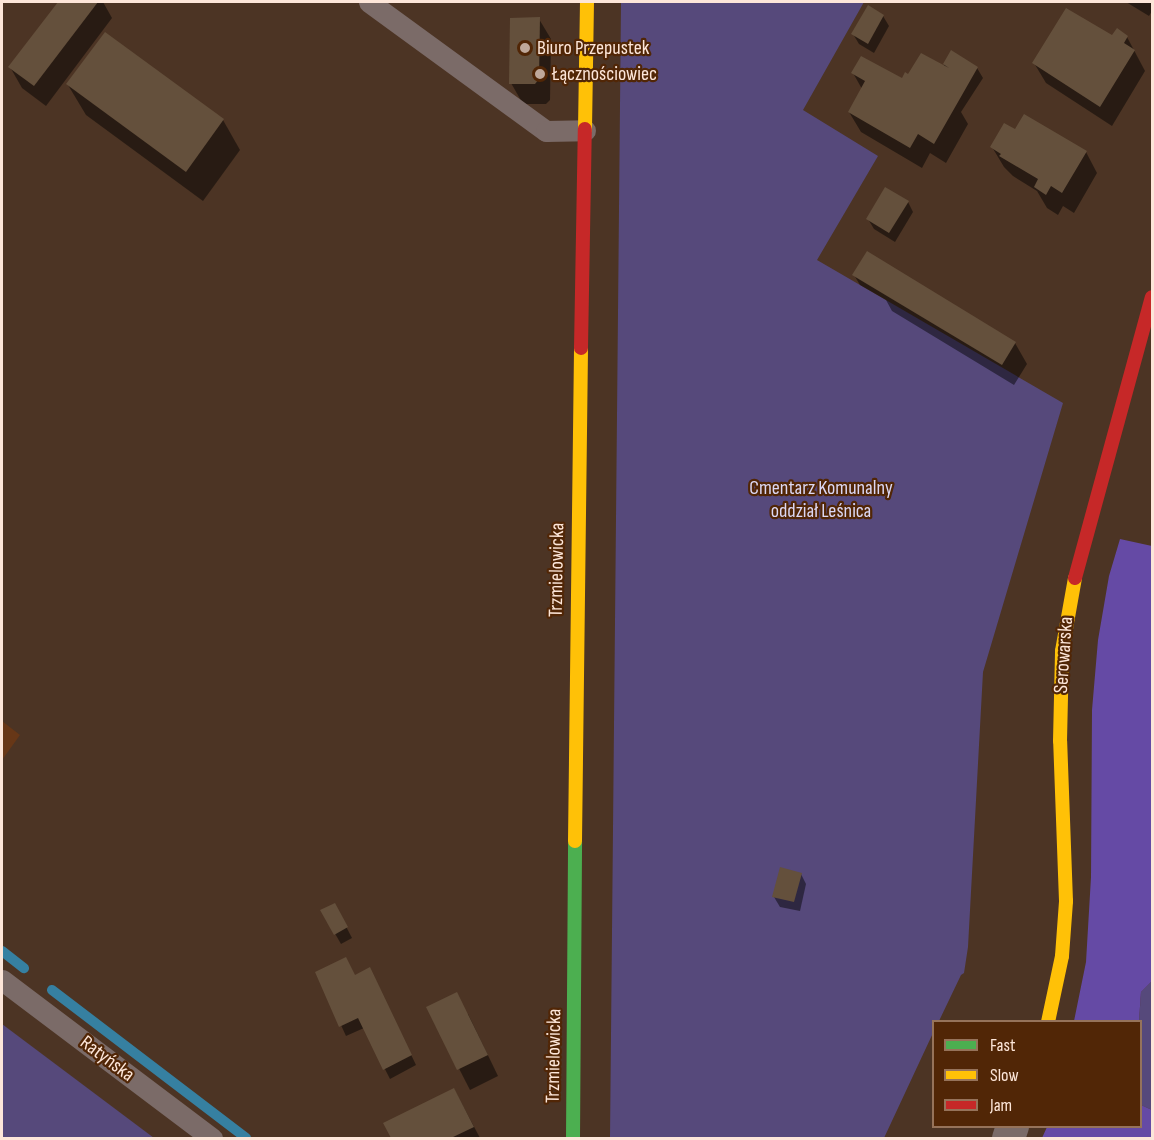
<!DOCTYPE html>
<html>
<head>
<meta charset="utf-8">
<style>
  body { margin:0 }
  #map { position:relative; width:1154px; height:1140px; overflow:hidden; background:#4c3424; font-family:"Sofia Sans Condensed",sans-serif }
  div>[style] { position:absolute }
  .built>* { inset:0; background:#673717 }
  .green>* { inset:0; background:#56497b }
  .forest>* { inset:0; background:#654aa5 }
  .shadow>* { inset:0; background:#0007 }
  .stream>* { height:10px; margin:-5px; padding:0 5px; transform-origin:5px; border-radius:5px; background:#3680a1 }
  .building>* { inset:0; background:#64503c }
  .lane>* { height:21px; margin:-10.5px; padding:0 10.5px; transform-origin:10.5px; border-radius:10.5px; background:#7b6b68 }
  .street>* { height:33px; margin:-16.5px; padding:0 16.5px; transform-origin:16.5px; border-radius:16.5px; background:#7b6b68 }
  .fast>* { height:14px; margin:-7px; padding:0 7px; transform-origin:7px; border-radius:7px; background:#4caf50 }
  .slow>* { height:14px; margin:-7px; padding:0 7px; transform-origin:7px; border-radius:7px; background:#ffc107 }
  .jam>* { height:14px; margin:-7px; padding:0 7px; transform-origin:7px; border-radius:7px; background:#c62828 }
  .dots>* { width:16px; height:16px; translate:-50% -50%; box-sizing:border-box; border:3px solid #512606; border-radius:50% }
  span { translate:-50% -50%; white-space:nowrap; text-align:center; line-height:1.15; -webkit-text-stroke:4.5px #512606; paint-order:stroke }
  .poi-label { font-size:20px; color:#fde6d9 }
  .left { translate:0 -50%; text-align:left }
  .park-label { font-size:20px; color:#dcd8f4 }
  .street-label { font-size:20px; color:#fde6d9 }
  .frame { position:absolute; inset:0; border:3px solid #fde6d9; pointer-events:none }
  .legend { position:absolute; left:932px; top:1020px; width:210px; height:108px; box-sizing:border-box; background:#512606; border:2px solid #96735a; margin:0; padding:8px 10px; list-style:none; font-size:18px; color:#fde6d9 }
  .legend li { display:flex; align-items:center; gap:12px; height:30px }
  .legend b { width:30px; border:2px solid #96735a }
</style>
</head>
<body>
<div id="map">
  <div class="built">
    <div style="clip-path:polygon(2px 721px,20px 735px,2px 760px)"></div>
  </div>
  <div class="green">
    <div style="clip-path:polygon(621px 2px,864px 2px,803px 110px,878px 156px,817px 260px,1063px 403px,983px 672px,968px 947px,964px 973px,961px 975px,939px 1021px,934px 1022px,933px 1033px,884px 1138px,610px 1138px)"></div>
    <div style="clip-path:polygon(1152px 981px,1152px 1110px,1141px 1105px,1139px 1022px,1141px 992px)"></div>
    <div style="clip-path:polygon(2px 1024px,154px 1138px,2px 1138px)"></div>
  </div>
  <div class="forest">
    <div style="clip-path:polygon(1120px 539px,1152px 546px,1152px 981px,1141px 992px,1139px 1021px,1074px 1021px,1086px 962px,1091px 877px,1092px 710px,1098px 640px,1109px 576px)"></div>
    <div style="clip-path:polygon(1141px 1105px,1152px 1110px,1152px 1138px,1042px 1138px,1047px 1127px,1140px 1126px)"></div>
  </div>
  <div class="shadow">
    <div style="clip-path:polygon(60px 2px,103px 2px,112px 18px,46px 106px,22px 88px,10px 67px)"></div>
    <div style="clip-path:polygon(1126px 2px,1152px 2px,1152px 11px,1149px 16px)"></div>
    <div style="clip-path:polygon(883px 16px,889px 26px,874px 53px,859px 44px,853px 34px)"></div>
    <div style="clip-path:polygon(539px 19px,551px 39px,550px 100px,546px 104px,523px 104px,511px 83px)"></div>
    <div style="clip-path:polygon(1113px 37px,1127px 37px,1145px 71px,1112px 126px,1046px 83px,1034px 63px)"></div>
    <div style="clip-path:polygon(951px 52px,977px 68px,983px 78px,961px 112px,968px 124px,946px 163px,930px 153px,922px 168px,861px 132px,849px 112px,862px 89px,853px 73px,903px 80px,913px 78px,943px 67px)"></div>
    <div style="clip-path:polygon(68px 85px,223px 120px,240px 150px,203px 201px,86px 115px)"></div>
    <div style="clip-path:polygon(992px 147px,1086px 152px,1097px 173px,1074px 213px,1063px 206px,1058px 215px,1047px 208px,1037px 191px,1013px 176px,1004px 167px)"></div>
    <div style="clip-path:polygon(908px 202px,913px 212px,895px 242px,874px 229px,868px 219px)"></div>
    <div style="clip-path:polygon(867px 253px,1015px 343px,1027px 364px,1014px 385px,892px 311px,886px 300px,860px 285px,854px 275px)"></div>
    <div style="clip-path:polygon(801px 874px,806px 884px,800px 911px,780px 907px,774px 897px)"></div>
    <div style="clip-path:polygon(322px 911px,340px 915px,352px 938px,341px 944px)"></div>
    <div style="clip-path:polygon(317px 973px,375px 979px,416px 1065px,390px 1079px,364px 1028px,346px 1036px)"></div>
    <div style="clip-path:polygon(428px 1008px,468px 1014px,498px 1076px,470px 1090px)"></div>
    <div style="clip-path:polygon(454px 1089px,480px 1138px,393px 1138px,385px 1124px)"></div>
  </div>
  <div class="stream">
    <div style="left:2px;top:951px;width:28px;rotate:38deg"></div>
    <div style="left:52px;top:990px;width:244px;rotate:37.3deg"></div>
  </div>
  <div class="building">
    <div style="clip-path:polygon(58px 2px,98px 2px,34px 86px,8px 67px)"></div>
    <div style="clip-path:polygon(868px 5px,884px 15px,868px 44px,851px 34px)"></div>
    <div style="clip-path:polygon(1066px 8px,1112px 35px,1117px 28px,1128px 36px,1124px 43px,1135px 50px,1100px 107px,1032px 63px)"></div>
    <div style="clip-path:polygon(540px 17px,539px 79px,535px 84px,509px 84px,510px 18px)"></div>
    <div style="clip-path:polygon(105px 32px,224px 119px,186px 172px,66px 84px)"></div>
    <div style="clip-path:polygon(951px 50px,978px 67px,934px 144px,918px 134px,910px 148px,848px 112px,865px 81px,851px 73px,861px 56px,902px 78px,905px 72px,908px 74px,921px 53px,949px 68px,943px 64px)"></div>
    <div style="clip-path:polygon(1024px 114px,1087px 151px,1062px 193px,1051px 186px,1046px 195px,1034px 187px,1038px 179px,999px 156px,1001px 154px,990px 147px,1004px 123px,1015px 129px)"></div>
    <div style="clip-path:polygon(885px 187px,909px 201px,889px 233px,866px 219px)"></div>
    <div style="clip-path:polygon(867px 251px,1016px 342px,1002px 365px,852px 275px)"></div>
    <div style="clip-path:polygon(780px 867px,802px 873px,794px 902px,772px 897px)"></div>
    <div style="clip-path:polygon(335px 903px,348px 927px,334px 935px,320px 910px)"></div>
    <div style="clip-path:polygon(346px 957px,355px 975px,370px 967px,412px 1055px,383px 1070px,358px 1018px,339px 1027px,315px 972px)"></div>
    <div style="clip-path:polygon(457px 992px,488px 1055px,457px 1070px,426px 1007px)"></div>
    <div style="clip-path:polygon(454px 1088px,474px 1127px,451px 1138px,391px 1138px,383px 1123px)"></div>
  </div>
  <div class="lane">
    <div style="left:369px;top:2px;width:219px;rotate:36.1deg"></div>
    <div style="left:546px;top:131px;width:39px;rotate:-1deg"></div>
    <div style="left:2px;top:980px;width:263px;rotate:37deg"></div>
  </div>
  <div class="street">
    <div style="left:1008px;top:1138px;width:13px;rotate:-72deg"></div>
  </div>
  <div class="fast">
    <div style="left:573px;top:1138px;width:297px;rotate:-89.6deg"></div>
  </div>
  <div class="slow">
    <div style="left:585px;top:129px;width:127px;rotate:-89.1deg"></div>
    <div style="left:575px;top:841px;width:493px;rotate:-89.3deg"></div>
    <div style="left:1048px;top:1022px;width:67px;rotate:-78deg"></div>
    <div style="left:1062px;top:956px;width:55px;rotate:-85.8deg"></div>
    <div style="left:1066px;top:901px;width:160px;rotate:-92.1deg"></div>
    <div style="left:1060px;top:741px;width:90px;rotate:-88.7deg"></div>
    <div style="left:1062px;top:651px;width:74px;rotate:-79.9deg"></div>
  </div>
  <div class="jam">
    <div style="left:581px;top:348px;width:219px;rotate:-89deg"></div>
    <div style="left:1075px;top:578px;width:291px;rotate:-74.7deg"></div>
  </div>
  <div class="dots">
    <div style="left:525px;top:48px;background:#bfa89a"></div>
    <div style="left:540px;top:74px;background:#bfa89a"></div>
  </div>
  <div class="poi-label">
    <span class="left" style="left:537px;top:48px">Biuro Przepustek</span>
    <span class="left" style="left:552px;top:74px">Łącznościowiec</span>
  </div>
  <div class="park-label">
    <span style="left:821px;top:500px">Cmentarz Komunalny<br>oddział Leśnica</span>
  </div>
  <div class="street-label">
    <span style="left:557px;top:570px;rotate:-89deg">Trzmielowicka</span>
    <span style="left:1064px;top:655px;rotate:-86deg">Serowarska</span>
    <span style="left:554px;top:1056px;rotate:-89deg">Trzmielowicka</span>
    <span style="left:107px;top:1059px;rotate:37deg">Ratyńska</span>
  </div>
  <div class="frame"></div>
  <ul class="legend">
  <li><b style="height:8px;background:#4caf50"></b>Fast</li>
  <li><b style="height:8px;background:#ffc107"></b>Slow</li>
  <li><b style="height:8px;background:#c62828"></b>Jam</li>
  </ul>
</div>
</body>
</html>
